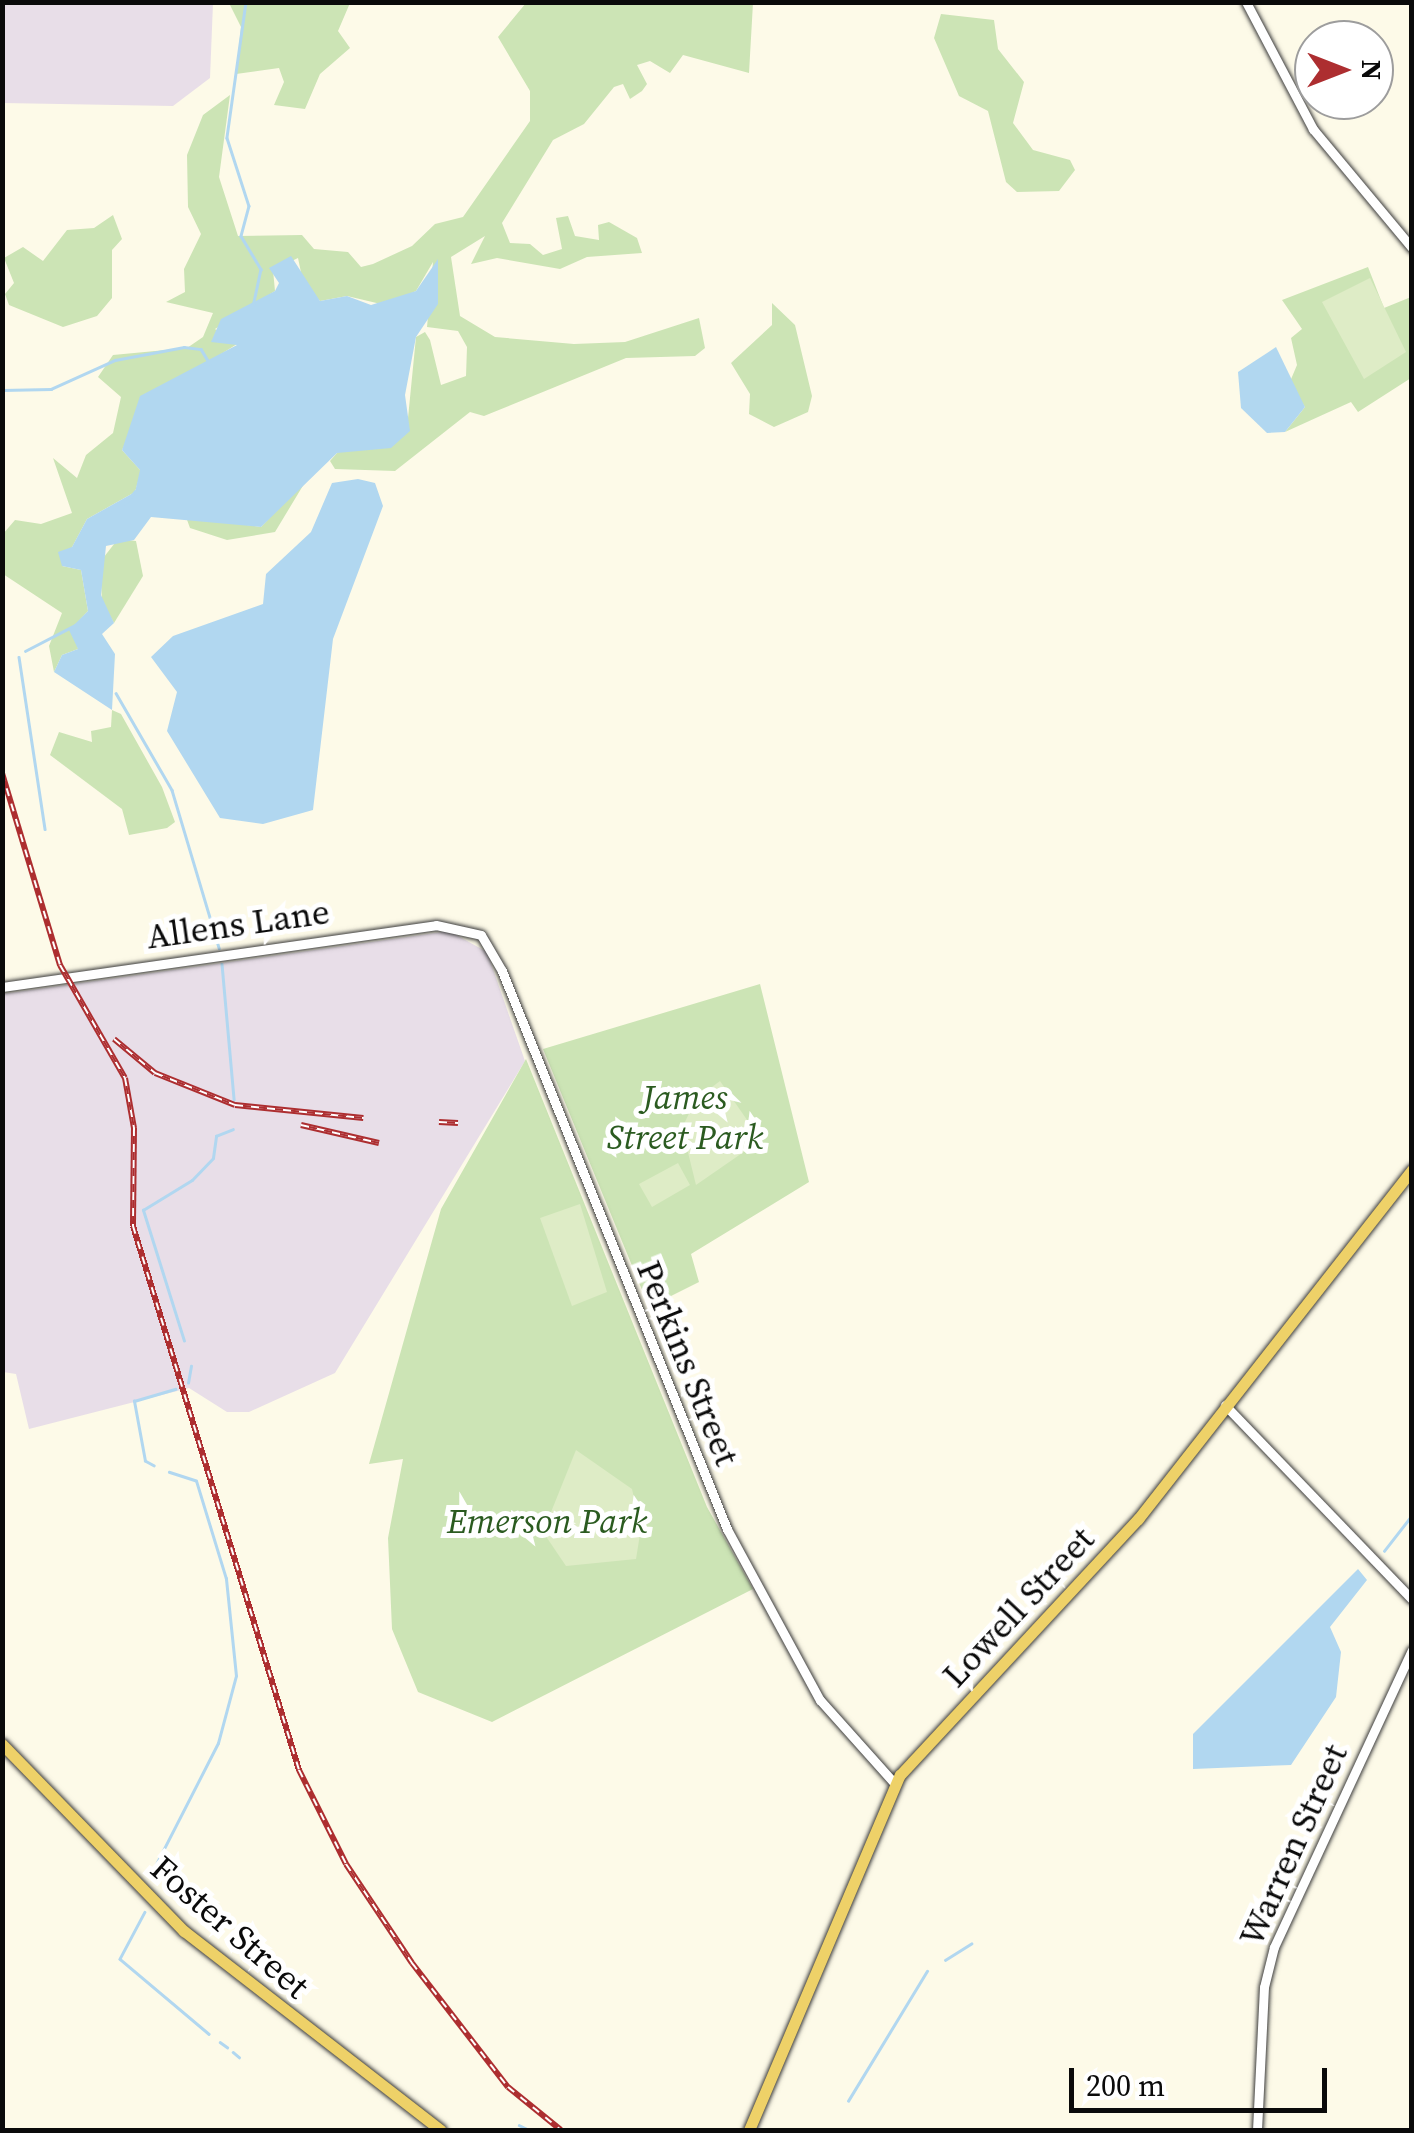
<!DOCTYPE html>
<html>
<head>
<meta charset="utf-8">
<style>
  body { margin:0 }
  #map { position:relative; width:1414px; height:2133px; overflow:hidden; background:#fdfae8; font-family:"Source Serif 4",serif }
  div>[style] { position:absolute }
  .industrial>* { inset:0; background:#e8dee8 }
  .green>* { inset:0; background:#cce4b5 }
  .pitch>* { inset:0; background:#deecc6 }
  .water>* { inset:0; background:#b1d7f0 }
  .stream>* { height:2.5px; margin:-1.25px; padding:0 1.25px; transform-origin:1.25px; border-radius:1.25px; background:#b1d7f0 }
  .roads { filter:drop-shadow(0 0 2px #3d3d3d) drop-shadow(0 0 2px #3d3d3d) }
  .minor>* { height:9px; margin:-4.5px; padding:0 4.5px; transform-origin:4.5px; border-radius:4.5px; background:#fff }
  .major>* { height:11px; margin:-5.5px; padding:0 5.5px; transform-origin:5.5px; border-radius:5.5px; background:#eed168 }
  .rail>* { height:6px; margin-top:-3px; transform-origin:0; background:repeating-linear-gradient(90deg,#fff 0 8px,#ad2e30 0 16px); box-sizing:border-box; border-block:2px solid #ad2e30 }
  span { translate:-50% -50%; white-space:nowrap; text-align:center; line-height:1.15; -webkit-text-stroke:10px #fff; paint-order:stroke }
  .street-label { font-size:35px; color:#0a0a0a }
  .park-label { font-size:35px; color:#2b5b20; font-style:italic }
  .frame { position:absolute; inset:0; border:5px solid #0a0a0a; pointer-events:none }
  .north { position:absolute; left:1294px; top:20px; width:100px; height:100px; box-sizing:border-box; background:#fff; border:2px solid #9d9d9d; border-radius:50%; rotate:90deg; font-size:28px; font-weight:700; line-height:40px; text-align:center; color:#0a0a0a }
  .north::after { content:''; display:block; margin:auto; width:35px; height:45px; background:#ad2e30; clip-path:polygon(50% 0,100% 100%,50% 72%,0 100%) }
  .scale { position:absolute; left:1069px; top:2068px; width:258px; height:45px; box-sizing:border-box; border:5px solid #0a0a0a; border-top:0; padding-left:12px; font-size:30px; line-height:35px; white-space:nowrap; color:#0a0a0a; -webkit-text-stroke:8px #fff; paint-order:stroke }
</style>
</head>
<body>
<div id="map">
  <div class="industrial">
    <div style="clip-path:polygon(3px 3px,213px 3px,210px 78px,173px 106px,3px 103px)"></div>
    <div style="clip-path:polygon(449px 931px,487px 952px,525px 1061px,335px 1373px,249px 1412px,227px 1412px,189px 1388px,29px 1429px,16px 1374px,3px 1372px,2px 994px)"></div>
  </div>
  <div class="green">
    <div style="clip-path:polygon(229px 3px,350px 3px,338px 31px,350px 48px,320px 74px,305px 109px,274px 105px,284px 82px,279px 68px,236px 74px,241px 27px)"></div>
    <div style="clip-path:polygon(526px 3px,753px 3px,749px 73px,683px 55px,670px 73px,650px 61px,637px 65px,647px 84px,642px 91px,630px 99px,623px 84px,614px 87px,584px 124px,553px 140px,502px 223px,510px 243px,530px 244px,543px 255px,562px 249px,556px 218px,568px 216px,575px 236px,599px 240px,598px 225px,609px 222px,637px 238px,642px 253px,587px 257px,560px 269px,497px 258px,471px 264px,485px 236px,451px 257px,460px 316px,495px 337px,574px 344px,625px 342px,699px 318px,705px 348px,695px 356px,626px 358px,484px 416px,470px 412px,395px 471px,335px 469px,330px 461px,337px 453px,408px 418px,416px 337px,425px 332px,430px 340px,441px 385px,466px 376px,467px 347px,458px 331px,427px 327px,433px 262px,416px 291px,385px 305px,347px 296px,320px 301px,303px 282px,298px 258px,273px 270px,275px 291px,215px 329px,237px 344px,191px 373px,128px 438px,122px 450px,141px 471px,135px 492px,87px 519px,62px 566px,81px 570px,88px 611px,75px 625px,78px 649px,62px 655px,54px 672px,49px 646px,62px 613px,3px 574px,3px 534px,15px 520px,41px 524px,72px 513px,53px 458px,77px 478px,86px 455px,113px 433px,121px 397px,98px 377px,113px 355px,187px 348px,203px 337px,213px 313px,166px 302px,185px 292px,184px 269px,201px 234px,188px 207px,187px 155px,203px 115px,230px 95px,219px 177px,238px 236px,302px 235px,314px 249px,348px 252px,361px 267px,373px 264px,412px 246px,435px 224px,463px 217px,530px 121px,530px 91px,498px 37px)"></div>
    <div style="clip-path:polygon(941px 14px,994px 20px,998px 49px,1024px 82px,1013px 123px,1033px 150px,1070px 160px,1075px 170px,1059px 191px,1017px 192px,1006px 182px,988px 111px,959px 96px,934px 38px)"></div>
    <div style="clip-path:polygon(113px 215px,122px 239px,112px 250px,112px 298px,97px 316px,63px 327px,9px 305px,5px 294px,14px 283px,4px 258px,23px 247px,43px 261px,67px 230px,94px 228px)"></div>
    <div style="clip-path:polygon(1368px 267px,1384px 308px,1411px 297px,1411px 378px,1358px 412px,1351px 402px,1285px 432px,1305px 407px,1289px 384px,1297px 365px,1291px 338px,1302px 329px,1282px 300px)"></div>
    <div style="clip-path:polygon(772px 303px,795px 325px,812px 396px,808px 412px,774px 427px,749px 414px,750px 394px,731px 363px,772px 325px)"></div>
    <div style="clip-path:polygon(310px 474px,275px 532px,227px 540px,190px 528px,186px 517px,261px 527px)"></div>
    <div style="clip-path:polygon(118px 539px,136px 541px,143px 576px,114px 623px,102px 602px,100px 562px)"></div>
    <div style="clip-path:polygon(112px 710px,121px 714px,162px 787px,175px 822px,167px 828px,129px 835px,122px 809px,50px 755px,59px 732px,92px 742px,91px 731px,111px 727px)"></div>
    <div style="clip-path:polygon(760px 984px,809px 1182px,691px 1254px,699px 1282px,649px 1307px,543px 1049px)"></div>
    <div style="clip-path:polygon(526px 1059px,707px 1507px,753px 1589px,492px 1722px,418px 1692px,392px 1629px,388px 1538px,403px 1459px,369px 1464px,441px 1209px)"></div>
  </div>
  <div class="pitch">
    <div style="clip-path:polygon(1370px 278px,1406px 352px,1364px 379px,1322px 302px)"></div>
    <div style="clip-path:polygon(720px 1081px,761px 1140px,696px 1185px,682px 1128px,696px 1099px)"></div>
    <div style="clip-path:polygon(678px 1163px,690px 1185px,652px 1207px,639px 1184px)"></div>
    <div style="clip-path:polygon(580px 1204px,607px 1292px,572px 1306px,540px 1218px)"></div>
    <div style="clip-path:polygon(576px 1450px,632px 1489px,641px 1528px,636px 1559px,566px 1566px,543px 1532px)"></div>
  </div>
  <div class="water">
    <div style="clip-path:polygon(291px 256px,320px 301px,347px 296px,371px 305px,416px 291px,438px 259px,438px 304px,416px 337px,405px 395px,410px 431px,391px 448px,337px 453px,261px 527px,151px 517px,134px 540px,106px 546px,101px 595px,114px 623px,102px 634px,115px 654px,112px 710px,54px 672px,62px 655px,78px 649px,69px 630px,88px 611px,81px 570px,62px 566px,58px 552px,72px 547px,87px 519px,135px 492px,140px 470px,122px 450px,140px 396px,237px 345px,211px 342px,221px 319px,275px 291px,279px 283px,269px 268px)"></div>
    <div style="clip-path:polygon(1276px 347px,1305px 407px,1285px 432px,1267px 433px,1241px 408px,1238px 372px)"></div>
    <div style="clip-path:polygon(358px 479px,375px 483px,383px 506px,333px 639px,313px 810px,263px 824px,220px 818px,167px 731px,177px 692px,151px 657px,173px 636px,263px 604px,266px 574px,311px 532px,332px 483px)"></div>
    <div style="clip-path:polygon(1358px 1569px,1367px 1580px,1330px 1627px,1341px 1652px,1336px 1697px,1291px 1765px,1193px 1769px,1193px 1734px)"></div>
  </div>
  <div class="stream">
    <div style="left:246px;top:2px;width:137px;rotate:98deg"></div>
    <div style="left:227px;top:138px;width:71px;rotate:72.1deg"></div>
    <div style="left:249px;top:206px;width:31px;rotate:105deg"></div>
    <div style="left:241px;top:236px;width:39px;rotate:59deg"></div>
    <div style="left:261px;top:269px;width:38px;rotate:102deg"></div>
    <div style="left:2px;top:390px;width:49px;rotate:-1.2deg"></div>
    <div style="left:51px;top:389px;width:70px;rotate:-24.4deg"></div>
    <div style="left:115px;top:360px;width:70px;rotate:-10.7deg"></div>
    <div style="left:184px;top:347px;width:17px;rotate:7deg"></div>
    <div style="left:201px;top:349px;width:17px;rotate:59deg"></div>
    <div style="left:125px;top:504px;width:16px;rotate:-52deg"></div>
    <div style="left:25px;top:651px;width:59px;rotate:-27.4deg"></div>
    <div style="left:19px;top:657px;width:174px;rotate:81.4deg"></div>
    <div style="left:116px;top:693px;width:112px;rotate:60deg"></div>
    <div style="left:172px;top:790px;width:165px;rotate:73.4deg"></div>
    <div style="left:222px;top:964px;width:136px;rotate:84.9deg"></div>
    <div style="left:184px;top:1341px;width:137px;rotate:-107.4deg"></div>
    <div style="left:143px;top:1210px;width:57px;rotate:-31.5deg"></div>
    <div style="left:192px;top:1180px;width:30px;rotate:-46deg"></div>
    <div style="left:213px;top:1158px;width:22px;rotate:-82deg"></div>
    <div style="left:216px;top:1136px;width:18px;rotate:-22deg"></div>
    <div style="left:188px;top:1383px;width:17px;rotate:-80deg"></div>
    <div style="left:154px;top:1466px;width:10px;rotate:-151deg"></div>
    <div style="left:145px;top:1461px;width:61px;rotate:-100.4deg"></div>
    <div style="left:134px;top:1401px;width:43px;rotate:-16.3deg"></div>
    <div style="left:1384px;top:1551px;width:46px;rotate:-52.1deg"></div>
    <div style="left:150px;top:1876px;width:149px;rotate:-62.9deg"></div>
    <div style="left:218px;top:1743px;width:69px;rotate:-75deg"></div>
    <div style="left:236px;top:1676px;width:98px;rotate:-95.9deg"></div>
    <div style="left:226px;top:1579px;width:102px;rotate:-107deg"></div>
    <div style="left:196px;top:1481px;width:28px;rotate:-162deg"></div>
    <div style="left:145px;top:1912px;width:53px;rotate:118deg"></div>
    <div style="left:120px;top:1959px;width:116px;rotate:40.1deg"></div>
    <div style="left:945px;top:1960px;width:31px;rotate:-32deg"></div>
    <div style="left:220px;top:2042px;width:9px;rotate:36deg"></div>
    <div style="left:233px;top:2052px;width:8px;rotate:40deg"></div>
    <div style="left:848px;top:2101px;width:152px;rotate:-58.7deg"></div>
    <div style="left:519px;top:2125px;width:11px;rotate:27deg"></div>
  </div>
  <div class="roads">
    <div class="minor">
      <div style="left:1246px;top:2px;width:144px;rotate:62.2deg"></div>
      <div style="left:1313px;top:129px;width:155px;rotate:50.2deg"></div>
      <div style="left:2px;top:987px;width:438px;rotate:-8.1deg"></div>
      <div style="left:436px;top:925px;width:46px;rotate:12.5deg"></div>
      <div style="left:481px;top:935px;width:42px;rotate:59.7deg"></div>
      <div style="left:502px;top:971px;width:602px;rotate:68.04deg"></div>
      <div style="left:727px;top:1529px;width:195px;rotate:61.5deg"></div>
      <div style="left:820px;top:1700px;width:113px;rotate:48.2deg"></div>
      <div style="left:1225px;top:1405px;width:269px;rotate:46.1deg"></div>
      <div style="left:1257px;top:2130px;width:143px;rotate:-87.2deg"></div>
      <div style="left:1264px;top:1987px;width:41px;rotate:-76deg"></div>
      <div style="left:1274px;top:1947px;width:327px;rotate:-65.1deg"></div>
    </div>
    <div class="major">
      <div style="left:2px;top:1744px;width:261px;rotate:45.8deg"></div>
      <div style="left:184px;top:1931px;width:325px;rotate:37.8deg"></div>
      <div style="left:749px;top:2130px;width:386px;rotate:-67deg"></div>
      <div style="left:900px;top:1775px;width:350px;rotate:-47.1deg"></div>
      <div style="left:1138px;top:1519px;width:444px;rotate:-51.9deg"></div>
    </div>
  </div>
  <div class="rail">
    <div style="left:2px;top:773px;width:201px;rotate:73.2deg"></div>
    <div style="left:60px;top:965px;width:130px;rotate:60.1deg"></div>
    <div style="left:125px;top:1078px;width:51px;rotate:79.8deg"></div>
    <div style="left:134px;top:1128px;width:98px;rotate:90.6deg"></div>
    <div style="left:133px;top:1226px;width:569px;rotate:73.03deg"></div>
    <div style="left:299px;top:1770px;width:105px;rotate:63.4deg"></div>
    <div style="left:346px;top:1864px;width:119px;rotate:56.3deg"></div>
    <div style="left:412px;top:1963px;width:157px;rotate:52.3deg"></div>
    <div style="left:508px;top:2087px;width:68px;rotate:39.1deg"></div>
    <div style="left:114px;top:1039px;width:53px;rotate:39.7deg"></div>
    <div style="left:155px;top:1073px;width:86px;rotate:21.8deg"></div>
    <div style="left:235px;top:1105px;width:129px;rotate:5.8deg"></div>
    <div style="left:439px;top:1122px;width:19px;rotate:3deg"></div>
    <div style="left:301px;top:1125px;width:80px;rotate:13deg"></div>
  </div>
  <div class="street-label">
    <span style="left:238px;top:924px;rotate:-8deg">Allens Lane</span>
    <span style="left:688px;top:1363px;rotate:68deg">Perkins Street</span>
    <span style="left:1018px;top:1607px;rotate:-47deg">Lowell Street</span>
    <span style="left:1293px;top:1845px;rotate:-66deg">Warren Street</span>
    <span style="left:230px;top:1927px;rotate:41deg">Foster Street</span>
  </div>
  <div class="park-label">
    <span style="left:685px;top:1117px">James<br>Street Park</span>
    <span style="left:547px;top:1521px">Emerson Park</span>
  </div>
  <div class="frame"></div>
  <div class="north">N</div>
  <div class="scale">200 m</div>
</div>
</body>
</html>
